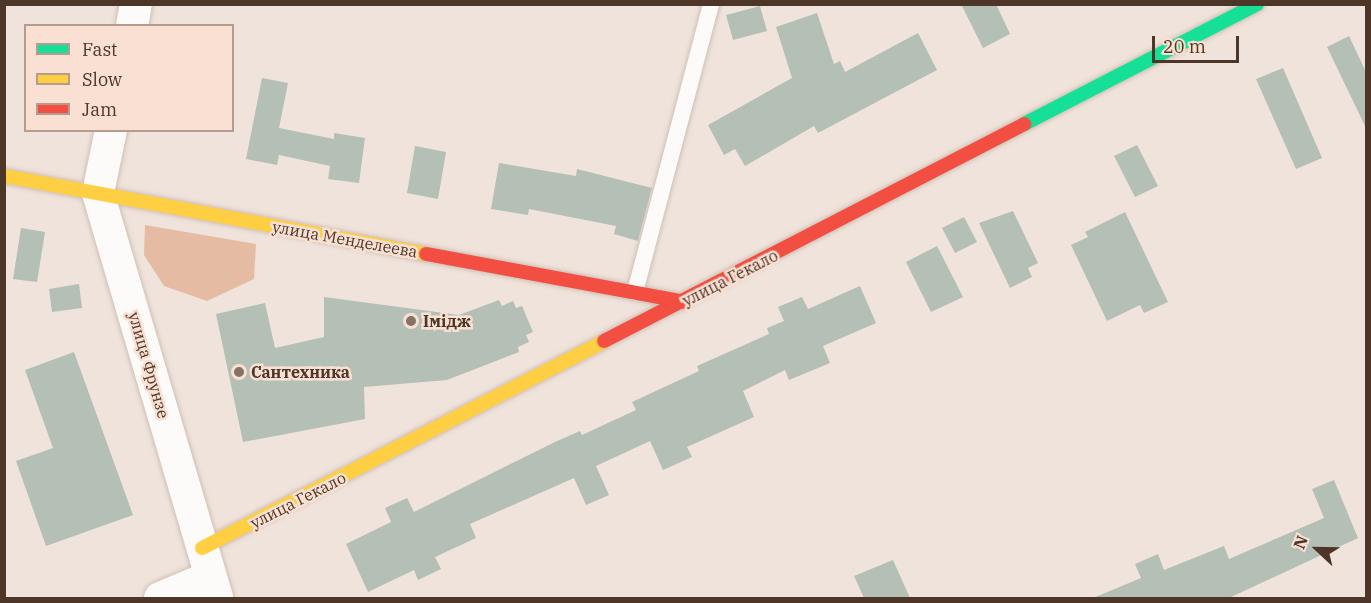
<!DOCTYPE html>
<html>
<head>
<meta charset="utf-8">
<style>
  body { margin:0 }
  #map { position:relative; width:1371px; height:603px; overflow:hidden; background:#f0e3db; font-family:"IBM Plex Serif",serif }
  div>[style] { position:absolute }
  .forest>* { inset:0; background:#e5bba3 }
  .building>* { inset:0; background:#b4bfb6 }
  .roads { filter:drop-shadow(0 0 2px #d0c0b6) drop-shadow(0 0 2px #d0c0b6) }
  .lane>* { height:16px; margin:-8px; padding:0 8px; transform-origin:8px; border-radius:8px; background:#fdfbfa }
  .street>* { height:32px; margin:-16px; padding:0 16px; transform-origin:16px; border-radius:16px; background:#fdfbfa }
  .fast>* { height:14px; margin:-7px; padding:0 7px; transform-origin:7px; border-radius:7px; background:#16e098 }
  .slow>* { height:14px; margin:-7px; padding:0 7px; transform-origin:7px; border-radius:7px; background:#ffcf43 }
  .jam>* { height:14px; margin:-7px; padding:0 7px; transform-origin:7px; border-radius:7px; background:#f24e42 }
  .dots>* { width:16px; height:16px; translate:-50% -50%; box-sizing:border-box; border:3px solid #f9e0d2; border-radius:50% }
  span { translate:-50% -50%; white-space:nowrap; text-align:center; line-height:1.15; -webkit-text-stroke:5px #f9e0d2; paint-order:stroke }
  .street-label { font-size:16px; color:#4d3527 }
  .poi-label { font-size:16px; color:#4d3527; font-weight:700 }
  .left { translate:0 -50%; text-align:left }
  .frame { position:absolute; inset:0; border:6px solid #4d3527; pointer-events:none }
  .legend { position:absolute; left:24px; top:24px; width:210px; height:108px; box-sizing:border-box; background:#f9e0d2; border:2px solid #b49c8e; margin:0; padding:8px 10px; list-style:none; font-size:18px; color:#4d3527 }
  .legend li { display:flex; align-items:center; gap:12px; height:30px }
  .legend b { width:30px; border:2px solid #b49c8e }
  .north { position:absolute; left:1287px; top:519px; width:60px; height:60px; -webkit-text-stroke:4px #f9e0d2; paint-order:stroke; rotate:292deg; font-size:16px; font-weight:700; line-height:24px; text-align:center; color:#4d3527 }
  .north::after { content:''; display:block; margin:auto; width:21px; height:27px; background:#4d3527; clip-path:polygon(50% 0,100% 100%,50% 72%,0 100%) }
  .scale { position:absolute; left:1152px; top:36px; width:87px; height:27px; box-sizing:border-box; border:3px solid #4d3527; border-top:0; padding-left:8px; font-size:18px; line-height:21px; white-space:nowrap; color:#4d3527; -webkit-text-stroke:4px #f9e0d2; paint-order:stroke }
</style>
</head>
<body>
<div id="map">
  <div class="forest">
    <div style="clip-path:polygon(145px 225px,256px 244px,254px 279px,207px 301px,164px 286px,144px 255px)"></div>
  </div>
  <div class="building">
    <div style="clip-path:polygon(961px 4px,996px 4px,1010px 34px,983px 48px)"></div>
    <div style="clip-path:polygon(760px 6px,767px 31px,733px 40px,726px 15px)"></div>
    <div style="clip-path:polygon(817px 13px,834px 64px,840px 61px,845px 72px,918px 33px,937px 70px,818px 133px,814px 126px,745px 166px,735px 149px,724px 155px,708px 125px,792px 78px,776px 27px)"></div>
    <div style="clip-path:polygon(1349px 36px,1366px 72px,1366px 128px,1327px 47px)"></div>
    <div style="clip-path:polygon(1283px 68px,1322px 158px,1296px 169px,1256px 79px)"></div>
    <div style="clip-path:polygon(262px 78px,288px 83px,279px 128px,334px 139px,334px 133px,365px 138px,359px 183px,328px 179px,330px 166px,279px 155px,277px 165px,246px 159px)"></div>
    <div style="clip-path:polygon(1137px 145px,1158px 186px,1135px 197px,1114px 156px)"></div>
    <div style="clip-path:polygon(415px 146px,446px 152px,438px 199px,407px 193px)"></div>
    <div style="clip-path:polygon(499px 163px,576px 176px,577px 169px,652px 188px,638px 241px,614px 234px,616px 226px,529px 209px,528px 215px,491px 209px)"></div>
    <div style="clip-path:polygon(1013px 211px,1038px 263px,1028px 268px,1032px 277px,1010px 288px,979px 223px)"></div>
    <div style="clip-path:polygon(1125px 212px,1168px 302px,1144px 313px,1140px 305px,1107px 321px,1071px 245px,1088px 237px,1085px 232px)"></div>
    <div style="clip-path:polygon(964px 217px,977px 242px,955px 253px,942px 228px)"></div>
    <div style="clip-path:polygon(21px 228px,45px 232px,37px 282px,13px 279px)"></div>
    <div style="clip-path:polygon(937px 246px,963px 297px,931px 312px,906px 262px)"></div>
    <div style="clip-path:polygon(79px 284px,82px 308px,52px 312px,49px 289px)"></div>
    <div style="clip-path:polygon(860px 286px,876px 323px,823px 346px,830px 363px,789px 380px,785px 370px,743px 391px,754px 417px,687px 447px,692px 457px,663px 470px,650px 441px,596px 466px,609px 495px,586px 505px,574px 478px,470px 524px,476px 538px,435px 557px,441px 569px,418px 580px,414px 570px,368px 592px,346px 544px,391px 522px,385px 508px,407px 498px,414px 512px,557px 441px,580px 431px,582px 435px,636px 410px,632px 402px,699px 371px,697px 366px,769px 334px,767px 328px,784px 321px,778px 307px,802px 297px,808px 309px)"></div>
    <div style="clip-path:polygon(324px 297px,459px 315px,499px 300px,502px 306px,513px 301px,516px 308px,522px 306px,533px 332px,526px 335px,529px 342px,518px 347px,519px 352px,447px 380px,364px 387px,365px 419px,243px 442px,216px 314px,265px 303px,275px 348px,324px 337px)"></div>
    <div style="clip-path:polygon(74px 352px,133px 515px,46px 546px,16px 461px,53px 448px,25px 370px)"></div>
    <div style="clip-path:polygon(1334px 480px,1358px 538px,1229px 598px,1093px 598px,1141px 578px,1135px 564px,1158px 554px,1164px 570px,1224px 546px,1229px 559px,1324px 518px,1312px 489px)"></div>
    <div style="clip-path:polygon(893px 560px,910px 598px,864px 598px,854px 576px)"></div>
  </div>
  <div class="roads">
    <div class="lane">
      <div style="left:635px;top:292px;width:298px;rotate:-75.2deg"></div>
    </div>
    <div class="street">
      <div style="left:132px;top:26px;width:22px;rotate:-80deg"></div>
      <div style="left:111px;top:130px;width:64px;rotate:101.7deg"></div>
      <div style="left:98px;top:193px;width:422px;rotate:73.6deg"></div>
      <div style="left:160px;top:598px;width:54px;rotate:-22.8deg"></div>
    </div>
    <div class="fast">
      <div style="left:1024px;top:124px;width:262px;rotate:-27.2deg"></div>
    </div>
    <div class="slow">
      <div style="left:4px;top:176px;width:429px;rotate:10.5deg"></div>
      <div style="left:202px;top:548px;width:452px;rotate:-27.2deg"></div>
    </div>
    <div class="jam">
      <div style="left:426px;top:254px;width:263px;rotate:10.5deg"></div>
      <div style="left:604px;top:341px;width:473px;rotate:-27.3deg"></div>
    </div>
  </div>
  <div class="dots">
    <div style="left:411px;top:321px;background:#867266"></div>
    <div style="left:239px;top:372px;background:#867266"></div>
  </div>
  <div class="street-label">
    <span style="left:345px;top:239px;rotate:10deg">улица Менделеева</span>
    <span style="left:730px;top:278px;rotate:-27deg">улица Гекало</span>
    <span style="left:149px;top:365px;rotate:74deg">улица Фрунзе</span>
    <span style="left:298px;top:500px;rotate:-27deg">улица Гекало</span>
  </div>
  <div class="poi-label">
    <span class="left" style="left:423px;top:321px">Імідж</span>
    <span class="left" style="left:251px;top:372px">Сантехника</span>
  </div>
  <div class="frame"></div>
  <ul class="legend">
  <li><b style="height:8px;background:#16e098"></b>Fast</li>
  <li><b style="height:8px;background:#ffcf43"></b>Slow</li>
  <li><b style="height:8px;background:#f24e42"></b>Jam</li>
  </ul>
  <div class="north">N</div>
  <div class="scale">20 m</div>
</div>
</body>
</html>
